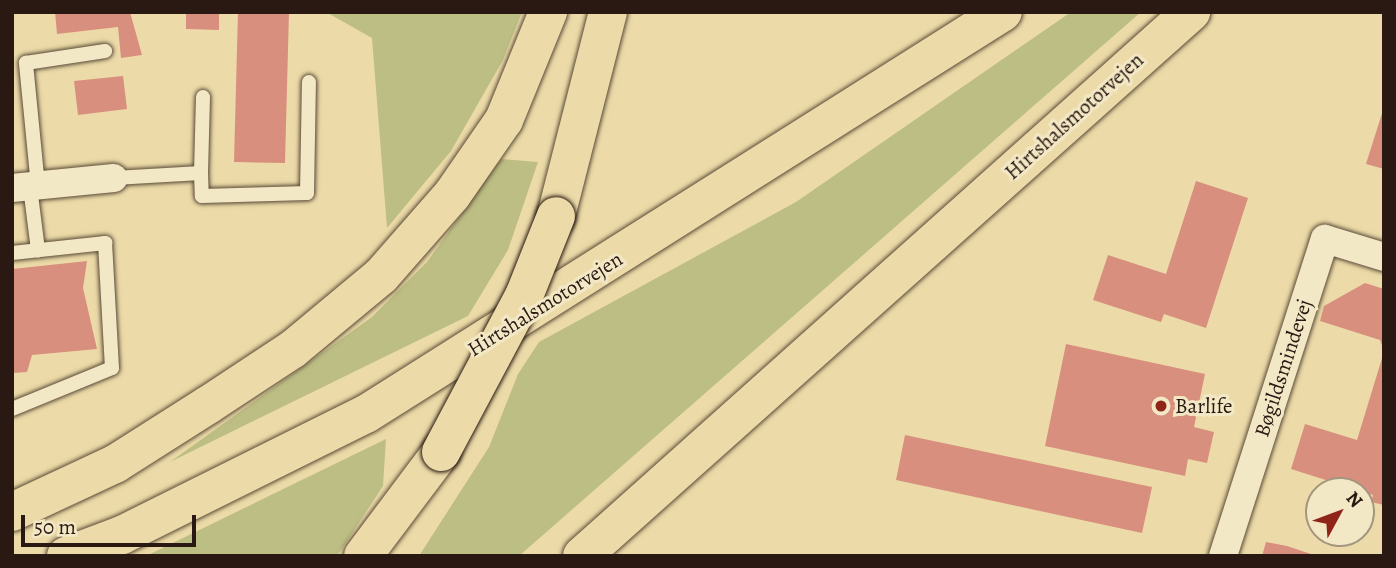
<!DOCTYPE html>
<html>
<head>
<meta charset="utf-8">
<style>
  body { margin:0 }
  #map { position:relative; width:1396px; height:568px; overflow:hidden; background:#ecdba8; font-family:Alegreya,serif }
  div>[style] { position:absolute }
  .green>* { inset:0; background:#bdbe84 }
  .building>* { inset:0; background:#d98f7e }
  .roads { filter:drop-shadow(0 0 2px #5a4a38) drop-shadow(0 0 2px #5a4a38) }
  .lane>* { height:14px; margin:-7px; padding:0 7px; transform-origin:7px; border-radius:7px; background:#f3e8c6 }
  .street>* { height:28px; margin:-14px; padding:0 14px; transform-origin:14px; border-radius:14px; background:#f3e8c6 }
  .highway>* { height:38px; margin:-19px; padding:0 19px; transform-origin:19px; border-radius:19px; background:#ecdba8 }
  .bridges { filter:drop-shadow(0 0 2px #2a1912) drop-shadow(0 0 2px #2a1912) }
  .highway-bridge>* { height:38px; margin:-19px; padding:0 19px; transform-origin:19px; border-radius:19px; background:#ecdba8 }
  .dots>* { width:19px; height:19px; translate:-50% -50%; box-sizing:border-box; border:4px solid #f3e8c6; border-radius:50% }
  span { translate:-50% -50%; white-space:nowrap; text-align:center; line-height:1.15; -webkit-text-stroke:6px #f3e8c6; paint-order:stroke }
  .street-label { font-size:21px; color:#2a1912 }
  .poi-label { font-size:21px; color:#2a1912 }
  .left { translate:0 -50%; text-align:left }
  .frame { position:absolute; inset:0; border:14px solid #2a1912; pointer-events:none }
  .north { position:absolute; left:1305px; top:477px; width:70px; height:70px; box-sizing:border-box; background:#f3e8c6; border:2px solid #a3957e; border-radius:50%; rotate:49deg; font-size:19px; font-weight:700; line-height:28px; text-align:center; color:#2a1912 }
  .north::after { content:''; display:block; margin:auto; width:24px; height:32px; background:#8f2418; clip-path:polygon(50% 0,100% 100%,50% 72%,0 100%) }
  .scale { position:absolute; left:21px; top:515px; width:175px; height:32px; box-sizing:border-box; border:4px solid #2a1912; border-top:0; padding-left:9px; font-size:21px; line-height:24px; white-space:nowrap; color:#2a1912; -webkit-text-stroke:5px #f3e8c6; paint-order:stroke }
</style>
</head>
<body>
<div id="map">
  <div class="green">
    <div style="clip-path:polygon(326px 12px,522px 12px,503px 60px,451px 151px,387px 228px,372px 38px)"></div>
    <div style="clip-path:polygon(1071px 12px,1141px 12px,519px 556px,419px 556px,489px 447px,518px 374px,539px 342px,796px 202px)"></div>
    <div style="clip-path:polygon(501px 159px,538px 162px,508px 250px,468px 316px,170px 462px,372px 317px,427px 262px)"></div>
    <div style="clip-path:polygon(386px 439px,383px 486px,337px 556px,146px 556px)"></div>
  </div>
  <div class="building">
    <div style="clip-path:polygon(55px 12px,130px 12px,142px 55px,121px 58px,118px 27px,57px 34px)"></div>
    <div style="clip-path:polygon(186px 12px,219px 12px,219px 30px,186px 29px)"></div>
    <div style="clip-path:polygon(238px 12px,289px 12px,285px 163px,234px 162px)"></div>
    <div style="clip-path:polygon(123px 76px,127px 109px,78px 115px,74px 81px)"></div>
    <div style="clip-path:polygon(1384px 107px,1384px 169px,1366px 164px)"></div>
    <div style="clip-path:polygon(1196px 181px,1248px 198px,1206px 328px,1164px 314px,1161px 322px,1093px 300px,1108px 255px,1166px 274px)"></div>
    <div style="clip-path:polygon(87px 261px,83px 288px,97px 349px,32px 355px,27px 372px,12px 373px,12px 269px)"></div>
    <div style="clip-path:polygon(1365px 283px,1384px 289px,1384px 351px,1380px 340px,1320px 321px,1324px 306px)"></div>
    <div style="clip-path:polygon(1066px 344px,1205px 374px,1194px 427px,1214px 432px,1207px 463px,1188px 459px,1185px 476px,1045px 446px)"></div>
    <div style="clip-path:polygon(1383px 355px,1384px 355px,1384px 505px,1371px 502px,1373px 495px,1291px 469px,1305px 424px,1357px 440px)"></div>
    <div style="clip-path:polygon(905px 435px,1152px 487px,1142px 533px,896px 480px)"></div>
    <div style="clip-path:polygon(1266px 542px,1287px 546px,1317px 556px,1262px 556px)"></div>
  </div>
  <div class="roads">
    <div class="lane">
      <div style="left:201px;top:173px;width:23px;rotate:88deg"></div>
      <div style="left:202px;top:196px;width:105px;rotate:-1.6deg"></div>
      <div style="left:307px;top:193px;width:111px;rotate:-89deg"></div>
      <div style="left:114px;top:178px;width:87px;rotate:-3.3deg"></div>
      <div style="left:201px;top:173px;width:76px;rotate:-88.5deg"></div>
      <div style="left:38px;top:186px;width:124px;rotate:-95.6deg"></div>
      <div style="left:26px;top:63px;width:80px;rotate:-8.6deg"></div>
      <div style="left:30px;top:187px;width:64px;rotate:82.8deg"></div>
      <div style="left:12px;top:253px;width:94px;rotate:-6.1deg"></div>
      <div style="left:105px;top:243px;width:125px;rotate:86.8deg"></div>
      <div style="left:112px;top:368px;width:108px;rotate:157.7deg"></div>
    </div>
    <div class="street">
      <div style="left:12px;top:188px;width:102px;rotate:-5.6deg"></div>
      <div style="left:1223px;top:556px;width:333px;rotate:-72.2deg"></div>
      <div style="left:1325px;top:239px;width:62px;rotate:17deg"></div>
    </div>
    <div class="highway">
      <div style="left:556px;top:216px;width:211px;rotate:-75.7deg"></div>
      <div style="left:12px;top:512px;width:114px;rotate:-25deg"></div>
      <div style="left:115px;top:464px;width:110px;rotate:-32.4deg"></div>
      <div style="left:208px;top:405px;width:102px;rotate:-33.4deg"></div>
      <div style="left:293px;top:349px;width:114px;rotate:-39.7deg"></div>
      <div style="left:381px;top:276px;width:108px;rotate:-48.8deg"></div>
      <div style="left:452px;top:195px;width:91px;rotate:-55.3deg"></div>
      <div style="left:504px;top:120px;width:117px;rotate:-67.8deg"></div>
      <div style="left:66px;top:556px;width:60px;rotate:-20.6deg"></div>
      <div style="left:122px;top:535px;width:272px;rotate:-26.4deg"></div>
      <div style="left:366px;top:414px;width:753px;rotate:-32.26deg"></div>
      <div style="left:363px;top:556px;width:130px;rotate:-53.1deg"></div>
      <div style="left:582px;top:556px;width:817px;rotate:-41.77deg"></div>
    </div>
  </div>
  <div class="bridges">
    <div class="highway-bridge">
      <div style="left:441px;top:452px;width:177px;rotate:-62deg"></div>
      <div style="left:524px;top:296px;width:86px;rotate:-68.2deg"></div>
    </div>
  </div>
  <div class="dots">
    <div style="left:1161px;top:406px;background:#8f2418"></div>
  </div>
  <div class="street-label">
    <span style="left:1074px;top:116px;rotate:-42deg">Hirtshalsmotorvejen</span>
    <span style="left:545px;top:304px;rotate:-32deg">Hirtshalsmotorvejen</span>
    <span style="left:1283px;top:368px;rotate:-72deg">Bøgildsmindevej</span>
  </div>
  <div class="poi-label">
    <span class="left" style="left:1175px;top:406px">Barlife</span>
  </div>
  <div class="frame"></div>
  <div class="north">N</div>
  <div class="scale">50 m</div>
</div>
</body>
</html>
